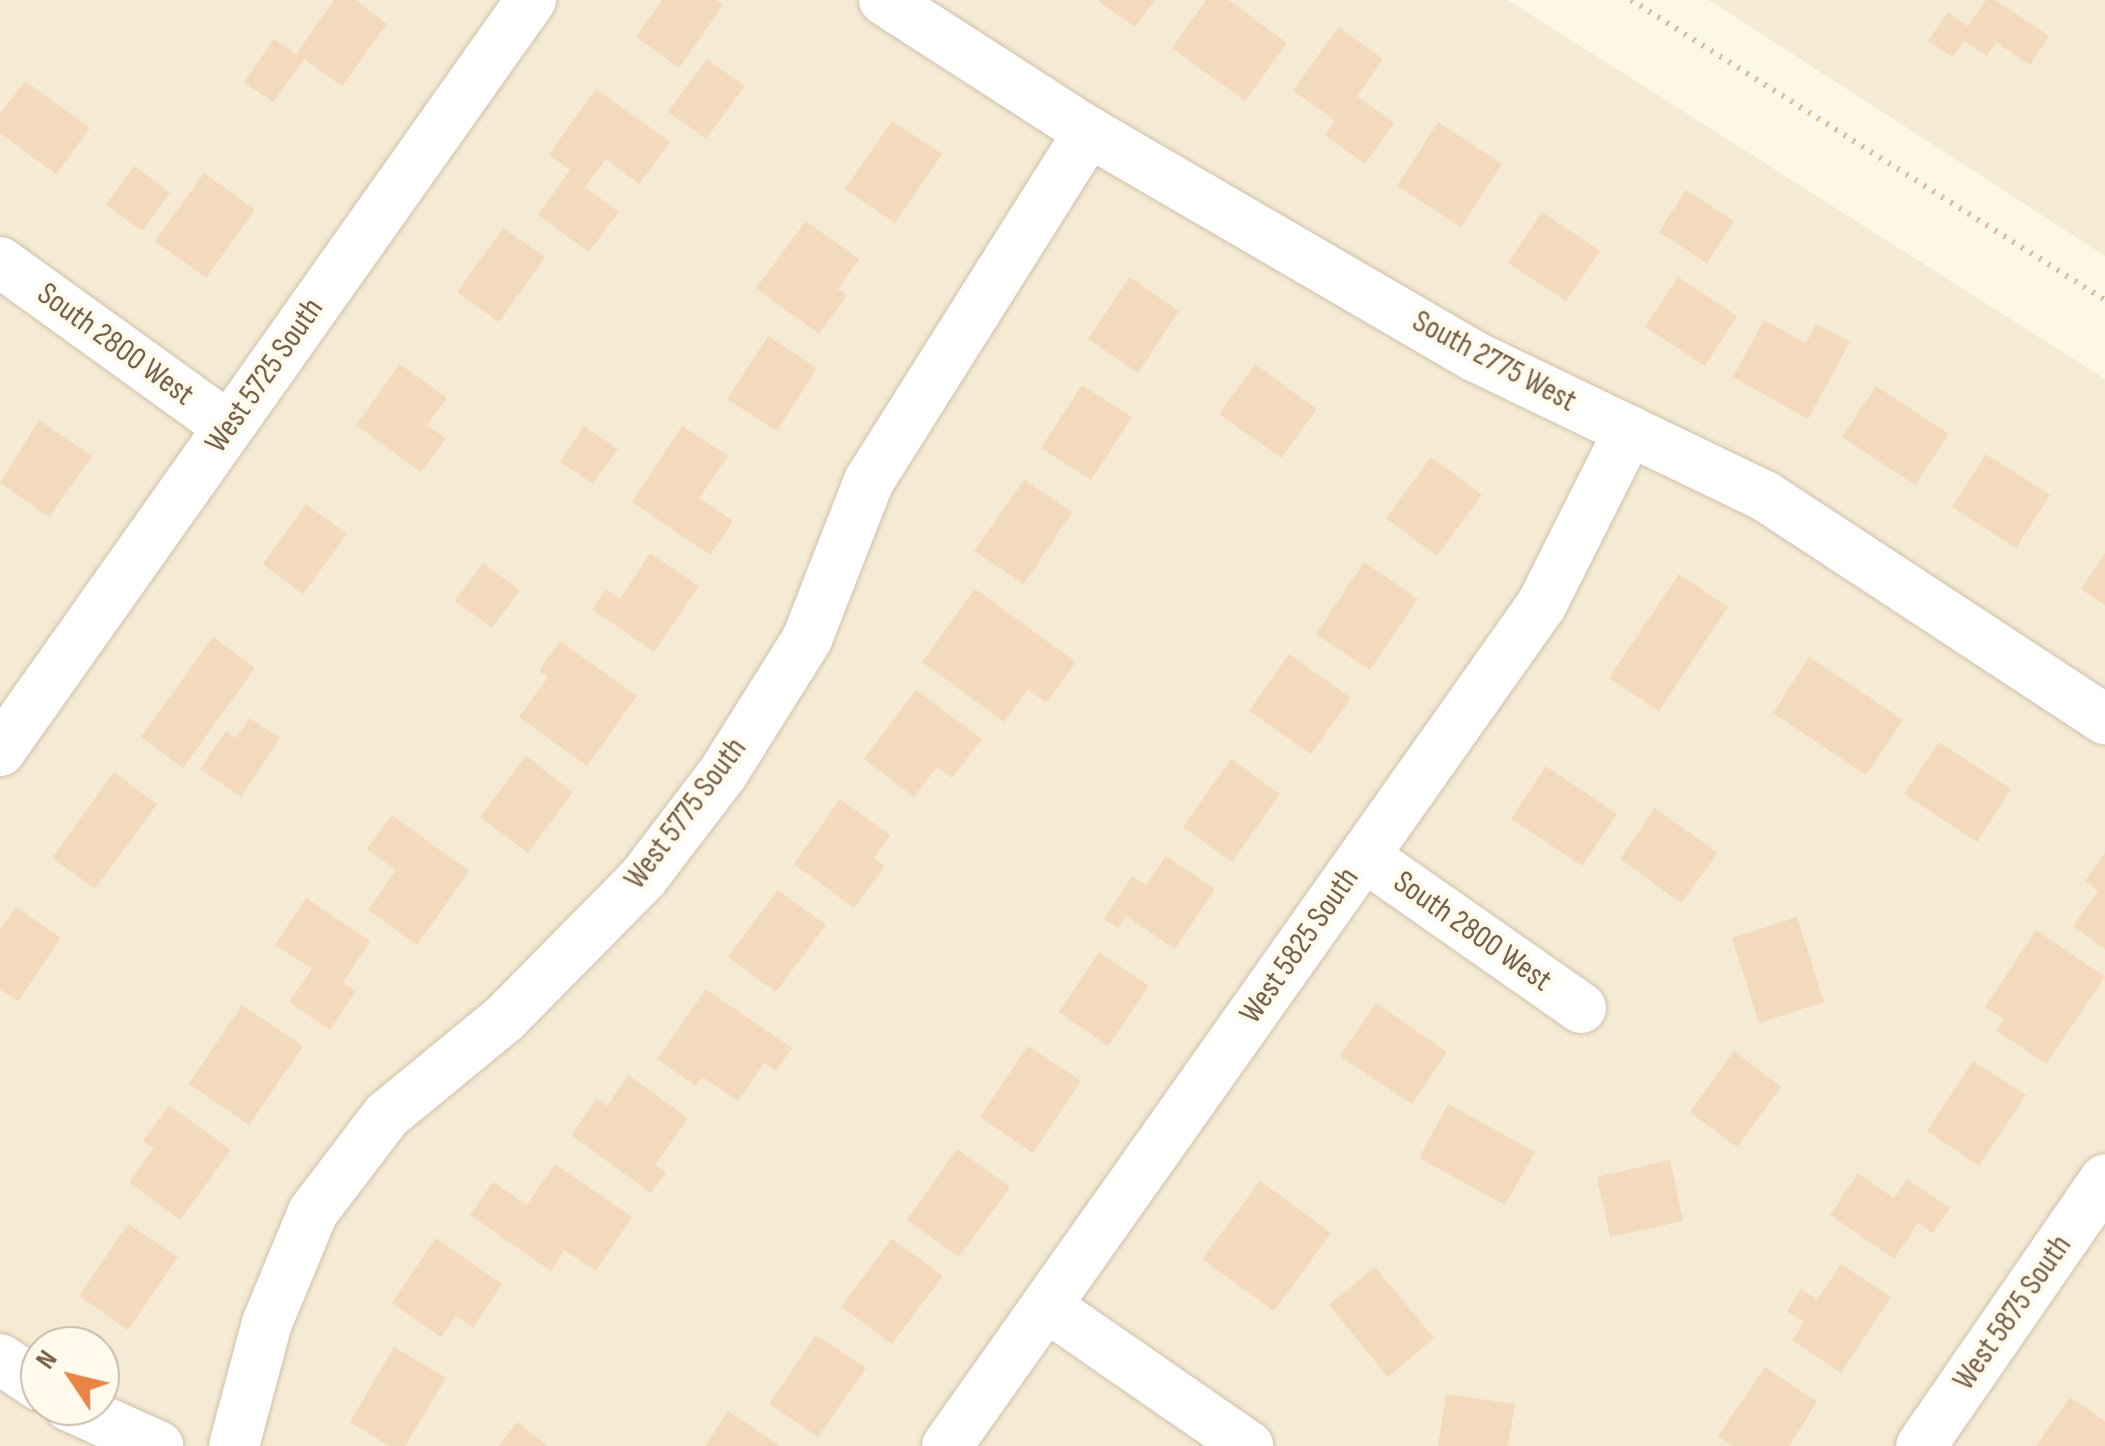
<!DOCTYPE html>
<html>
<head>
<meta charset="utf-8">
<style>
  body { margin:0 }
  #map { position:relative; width:2105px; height:1446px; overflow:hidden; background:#fdf7e5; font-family:"Sofia Sans Condensed",sans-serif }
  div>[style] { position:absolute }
  .residential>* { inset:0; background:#f5ead3 }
  .building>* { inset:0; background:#f3dabc }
  .path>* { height:6px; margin-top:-3px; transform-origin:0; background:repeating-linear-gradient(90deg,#d8be9f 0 2.5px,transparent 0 10.5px) }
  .roads { filter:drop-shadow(0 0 2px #cfc0ab) drop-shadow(0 0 2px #cfc0ab) }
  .street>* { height:50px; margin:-25px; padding:0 25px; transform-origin:25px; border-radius:25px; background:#fff }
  span { translate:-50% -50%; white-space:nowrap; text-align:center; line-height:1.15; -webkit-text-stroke:8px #fffaec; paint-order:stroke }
  .street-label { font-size:32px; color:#776049 }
  .north { position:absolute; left:20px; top:1326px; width:100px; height:100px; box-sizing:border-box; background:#fffaec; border:2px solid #c9bcab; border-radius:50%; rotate:305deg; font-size:28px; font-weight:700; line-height:40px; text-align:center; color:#776049 }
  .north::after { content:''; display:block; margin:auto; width:35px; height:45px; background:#e98447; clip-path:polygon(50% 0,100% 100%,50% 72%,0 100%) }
</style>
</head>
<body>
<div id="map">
  <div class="residential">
    <div style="clip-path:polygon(evenodd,0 0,1508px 0,2105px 379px,2105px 1446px,0 1446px,0 0,40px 1346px,100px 1346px,100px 1406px,40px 1406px,40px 1346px)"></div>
    <div style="clip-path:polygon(1709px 0,2105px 0,2105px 256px)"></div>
  </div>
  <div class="building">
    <div style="clip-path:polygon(334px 0,355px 0,387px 24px,342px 86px,304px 59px,273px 102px,244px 82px,274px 39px,296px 54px)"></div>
    <div style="clip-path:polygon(662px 0,716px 0,723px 5px,679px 68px,636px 37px)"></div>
    <div style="clip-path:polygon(1097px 0,1155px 0,1135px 27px)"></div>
    <div style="clip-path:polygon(1206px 0,1229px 0,1287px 43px,1245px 101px,1172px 48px)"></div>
    <div style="clip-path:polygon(1986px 0,1995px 0,2049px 36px,2030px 65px,1996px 42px,1987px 56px,1964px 41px,1952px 57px,1928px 41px,1948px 12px,1968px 26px)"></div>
    <div style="clip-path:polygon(1339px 27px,1383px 59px,1357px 96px,1394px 123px,1365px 164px,1325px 135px,1335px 121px,1293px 90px)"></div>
    <div style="clip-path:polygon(707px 59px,745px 86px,706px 139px,668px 112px)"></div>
    <div style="clip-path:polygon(25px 81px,90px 128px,56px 174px,0 133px,0 114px)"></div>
    <div style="clip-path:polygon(596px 89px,670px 142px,639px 184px,606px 159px,585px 187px,619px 212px,589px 252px,538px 215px,570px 170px,549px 154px)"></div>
    <div style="clip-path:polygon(892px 121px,942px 154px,895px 223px,845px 189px)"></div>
    <div style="clip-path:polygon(1438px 122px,1502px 164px,1461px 227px,1397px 186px)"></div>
    <div style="clip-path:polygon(134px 166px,170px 193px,142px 231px,106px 205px)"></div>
    <div style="clip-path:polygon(204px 173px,255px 210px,206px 278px,155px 241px)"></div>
    <div style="clip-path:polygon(1686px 190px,1734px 221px,1707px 263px,1659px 232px)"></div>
    <div style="clip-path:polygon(1542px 212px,1600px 251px,1566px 301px,1508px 263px)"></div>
    <div style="clip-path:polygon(806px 221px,859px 259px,838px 289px,847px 295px,819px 334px,756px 288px)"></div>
    <div style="clip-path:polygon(503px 228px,545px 257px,499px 322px,457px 292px)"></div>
    <div style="clip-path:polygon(1130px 277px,1179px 311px,1138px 373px,1088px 339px)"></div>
    <div style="clip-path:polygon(1678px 277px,1737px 316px,1705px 366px,1645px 327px)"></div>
    <div style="clip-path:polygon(1764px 320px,1806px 343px,1816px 324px,1850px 342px,1808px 419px,1733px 377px)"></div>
    <div style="clip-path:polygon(768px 336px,817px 368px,777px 431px,727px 399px)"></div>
    <div style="clip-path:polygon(400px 364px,447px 398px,427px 425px,446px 438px,421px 472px,356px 425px)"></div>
    <div style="clip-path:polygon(1255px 364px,1317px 409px,1281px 458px,1219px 414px)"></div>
    <div style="clip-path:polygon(1082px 385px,1132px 417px,1091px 480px,1041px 448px)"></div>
    <div style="clip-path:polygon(1876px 386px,1949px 434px,1915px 485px,1842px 437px)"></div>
    <div style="clip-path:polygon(39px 420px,92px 456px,49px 517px,0 483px)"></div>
    <div style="clip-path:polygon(584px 426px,618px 449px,593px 484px,560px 462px)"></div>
    <div style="clip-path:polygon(682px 426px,728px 456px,699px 498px,733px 521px,710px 555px,632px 502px)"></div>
    <div style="clip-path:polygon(1986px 454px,2050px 495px,2016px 548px,1952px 507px)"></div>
    <div style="clip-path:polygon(1431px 457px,1482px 495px,1437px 556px,1386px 518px)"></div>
    <div style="clip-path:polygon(1024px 480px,1072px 512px,1024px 584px,974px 551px)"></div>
    <div style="clip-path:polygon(306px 504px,347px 534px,303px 594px,263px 564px)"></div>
    <div style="clip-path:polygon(650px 553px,699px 586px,654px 652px,592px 609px,606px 589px,620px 599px)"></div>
    <div style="clip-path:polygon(2105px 553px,2105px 605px,2081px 589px)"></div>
    <div style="clip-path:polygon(1364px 562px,1418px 599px,1370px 670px,1316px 634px)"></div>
    <div style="clip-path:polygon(483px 563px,520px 590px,492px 628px,455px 601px)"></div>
    <div style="clip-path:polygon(1679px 574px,1728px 607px,1659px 711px,1609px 678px)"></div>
    <div style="clip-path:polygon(975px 589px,1076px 662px,1046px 703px,1028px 689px,1004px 722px,922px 662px)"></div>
    <div style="clip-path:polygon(213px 637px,255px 668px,183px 768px,141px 737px)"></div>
    <div style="clip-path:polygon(560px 641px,637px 696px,587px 766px,519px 717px,548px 677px,539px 671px)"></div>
    <div style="clip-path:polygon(1289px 654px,1351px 698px,1311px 754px,1249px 711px)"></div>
    <div style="clip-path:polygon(1809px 657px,1903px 720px,1866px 775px,1773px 713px)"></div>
    <div style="clip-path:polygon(916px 690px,982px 739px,952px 778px,937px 767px,914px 797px,864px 759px)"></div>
    <div style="clip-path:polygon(250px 718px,280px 738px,241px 797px,200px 769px,226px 731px,236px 738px)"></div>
    <div style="clip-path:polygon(1939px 742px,2011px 789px,1977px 842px,1904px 794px)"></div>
    <div style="clip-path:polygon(526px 756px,573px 792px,528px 853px,480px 817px)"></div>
    <div style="clip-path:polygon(1231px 759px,1280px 794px,1232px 862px,1183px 827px)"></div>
    <div style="clip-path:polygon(1546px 766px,1617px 814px,1582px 866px,1511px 819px)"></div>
    <div style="clip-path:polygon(114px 772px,157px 804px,95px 889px,52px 858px)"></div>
    <div style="clip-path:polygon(840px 799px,890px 835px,874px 858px,885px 866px,854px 908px,794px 864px)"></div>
    <div style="clip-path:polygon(1655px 808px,1718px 853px,1681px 903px,1620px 859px)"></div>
    <div style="clip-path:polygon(392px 815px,469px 871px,417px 945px,368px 910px,396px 870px,367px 849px)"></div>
    <div style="clip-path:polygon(2105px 853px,2105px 949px,2073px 926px,2098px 891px,2085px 881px)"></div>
    <div style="clip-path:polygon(1166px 856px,1215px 889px,1175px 949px,1126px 916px,1118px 928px,1104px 919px,1132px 876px,1146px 885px)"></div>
    <div style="clip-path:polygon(778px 890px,826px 925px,776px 992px,728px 957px)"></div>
    <div style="clip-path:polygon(306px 898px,370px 941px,343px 982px,356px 991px,330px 1030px,289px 1002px,312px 969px,275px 945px)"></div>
    <div style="clip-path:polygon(16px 907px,61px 938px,18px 1001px,0 989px,0 930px)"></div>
    <div style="clip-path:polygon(1797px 917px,1824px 1002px,1759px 1023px,1732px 938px)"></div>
    <div style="clip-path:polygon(2036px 930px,2105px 977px,2046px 1064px,1997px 1031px,2004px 1019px,1985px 1007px)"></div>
    <div style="clip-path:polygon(1099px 952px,1149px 986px,1108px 1046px,1059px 1012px)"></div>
    <div style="clip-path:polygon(706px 989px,792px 1048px,776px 1071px,764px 1063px,738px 1101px,702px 1077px,696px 1086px,657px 1059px)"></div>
    <div style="clip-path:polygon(1376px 1003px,1447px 1052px,1412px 1104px,1340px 1056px)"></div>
    <div style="clip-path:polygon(242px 1005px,303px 1046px,249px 1125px,189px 1084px)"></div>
    <div style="clip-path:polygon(1028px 1046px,1081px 1081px,1033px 1153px,980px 1117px)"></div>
    <div style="clip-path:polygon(1734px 1051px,1781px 1087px,1737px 1147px,1690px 1112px)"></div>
    <div style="clip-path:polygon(1973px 1061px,2026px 1095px,1979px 1166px,1927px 1131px)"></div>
    <div style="clip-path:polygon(628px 1075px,688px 1118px,655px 1165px,666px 1173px,651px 1193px,571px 1135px,597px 1099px,607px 1106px)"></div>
    <div style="clip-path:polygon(1448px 1104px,1535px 1152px,1505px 1205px,1419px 1158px)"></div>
    <div style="clip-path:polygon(169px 1105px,231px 1150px,180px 1220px,129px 1182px,154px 1148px,143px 1141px)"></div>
    <div style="clip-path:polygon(957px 1149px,1010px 1187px,959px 1257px,907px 1220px)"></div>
    <div style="clip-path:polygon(1670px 1160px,1683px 1221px,1610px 1237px,1597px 1177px)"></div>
    <div style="clip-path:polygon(555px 1164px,632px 1217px,596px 1271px,564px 1250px,551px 1271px,470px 1215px,493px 1182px,527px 1205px)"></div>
    <div style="clip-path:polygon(1858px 1173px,1894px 1198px,1907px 1179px,1950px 1208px,1932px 1233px,1918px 1223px,1894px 1259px,1830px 1215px)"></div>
    <div style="clip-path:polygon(1260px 1181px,1331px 1233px,1274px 1311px,1202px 1259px)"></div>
    <div style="clip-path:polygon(128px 1224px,178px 1257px,128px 1330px,79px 1296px)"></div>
    <div style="clip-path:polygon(436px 1238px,502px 1284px,473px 1328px,456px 1316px,441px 1337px,392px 1303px)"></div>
    <div style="clip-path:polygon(892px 1239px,943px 1276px,892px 1344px,841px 1307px)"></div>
    <div style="clip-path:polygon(1841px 1264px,1891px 1297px,1841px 1373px,1792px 1340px,1804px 1322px,1787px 1311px,1801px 1289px,1817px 1300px)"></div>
    <div style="clip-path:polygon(1375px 1267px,1434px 1338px,1388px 1377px,1329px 1305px)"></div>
    <div style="clip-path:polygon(816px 1335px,866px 1368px,818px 1437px,769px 1404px)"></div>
    <div style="clip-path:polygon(394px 1347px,446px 1378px,405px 1446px,389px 1446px,350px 1422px)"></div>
    <div style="clip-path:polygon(1765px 1367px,1817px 1402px,1789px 1446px,1733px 1446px,1718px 1436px)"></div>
    <div style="clip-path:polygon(1446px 1394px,1515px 1404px,1508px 1446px,1438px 1446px)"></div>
    <div style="clip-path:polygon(2070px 1397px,2105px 1421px,2105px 1446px,2036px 1446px)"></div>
    <div style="clip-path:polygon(728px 1411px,780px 1446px,705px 1446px)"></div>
    <div style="clip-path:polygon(517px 1422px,548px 1446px,499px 1446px)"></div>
  </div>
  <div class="path">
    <div style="left:1631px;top:0;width:561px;rotate:32.33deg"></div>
  </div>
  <div class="roads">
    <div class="street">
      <div style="left:884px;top:0;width:244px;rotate:32.8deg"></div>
      <div style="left:1089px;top:132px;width:445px;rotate:30.2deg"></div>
      <div style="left:1474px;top:356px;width:323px;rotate:25.7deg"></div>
      <div style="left:1765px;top:496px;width:407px;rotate:33.3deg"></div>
      <div style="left:0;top:262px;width:282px;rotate:35.8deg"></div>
      <div style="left:0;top:751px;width:920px;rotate:-54.74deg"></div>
      <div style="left:1364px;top:856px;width:265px;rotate:35deg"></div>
      <div style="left:1046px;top:1306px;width:246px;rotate:34.7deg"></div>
      <div style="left:0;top:1359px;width:48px;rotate:34deg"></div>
      <div style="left:69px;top:1406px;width:98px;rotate:24.2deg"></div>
      <div style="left:234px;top:1446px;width:127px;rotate:-75deg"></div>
      <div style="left:267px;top:1323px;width:120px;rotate:-67.5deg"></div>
      <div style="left:313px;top:1212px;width:122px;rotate:-52.7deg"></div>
      <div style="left:387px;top:1115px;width:151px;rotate:-39.4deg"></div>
      <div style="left:504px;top:1019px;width:198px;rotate:-45.4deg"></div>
      <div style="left:643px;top:878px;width:132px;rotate:-52.7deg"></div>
      <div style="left:723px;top:773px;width:158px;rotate:-57.9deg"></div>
      <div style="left:807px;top:639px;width:170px;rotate:-68.6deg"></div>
      <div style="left:869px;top:481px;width:413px;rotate:-57.8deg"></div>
      <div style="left:947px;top:1446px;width:1031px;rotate:-54.75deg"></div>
      <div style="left:1542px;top:604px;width:194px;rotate:-63.3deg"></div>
      <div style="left:1921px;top:1446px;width:324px;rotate:-55.4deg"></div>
    </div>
  </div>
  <div class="street-label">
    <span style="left:115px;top:345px;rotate:36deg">South 2800 West</span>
    <span style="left:1494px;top:362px;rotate:28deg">South 2775 West</span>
    <span style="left:265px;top:376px;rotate:-55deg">West 5725 South</span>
    <span style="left:686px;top:814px;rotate:-53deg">West 5775 South</span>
    <span style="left:1472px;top:932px;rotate:35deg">South 2800 West</span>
    <span style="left:1300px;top:946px;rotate:-55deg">West 5825 South</span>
    <span style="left:2013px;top:1313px;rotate:-55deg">West 5875 South</span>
  </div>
  <div class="north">N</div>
</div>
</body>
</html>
